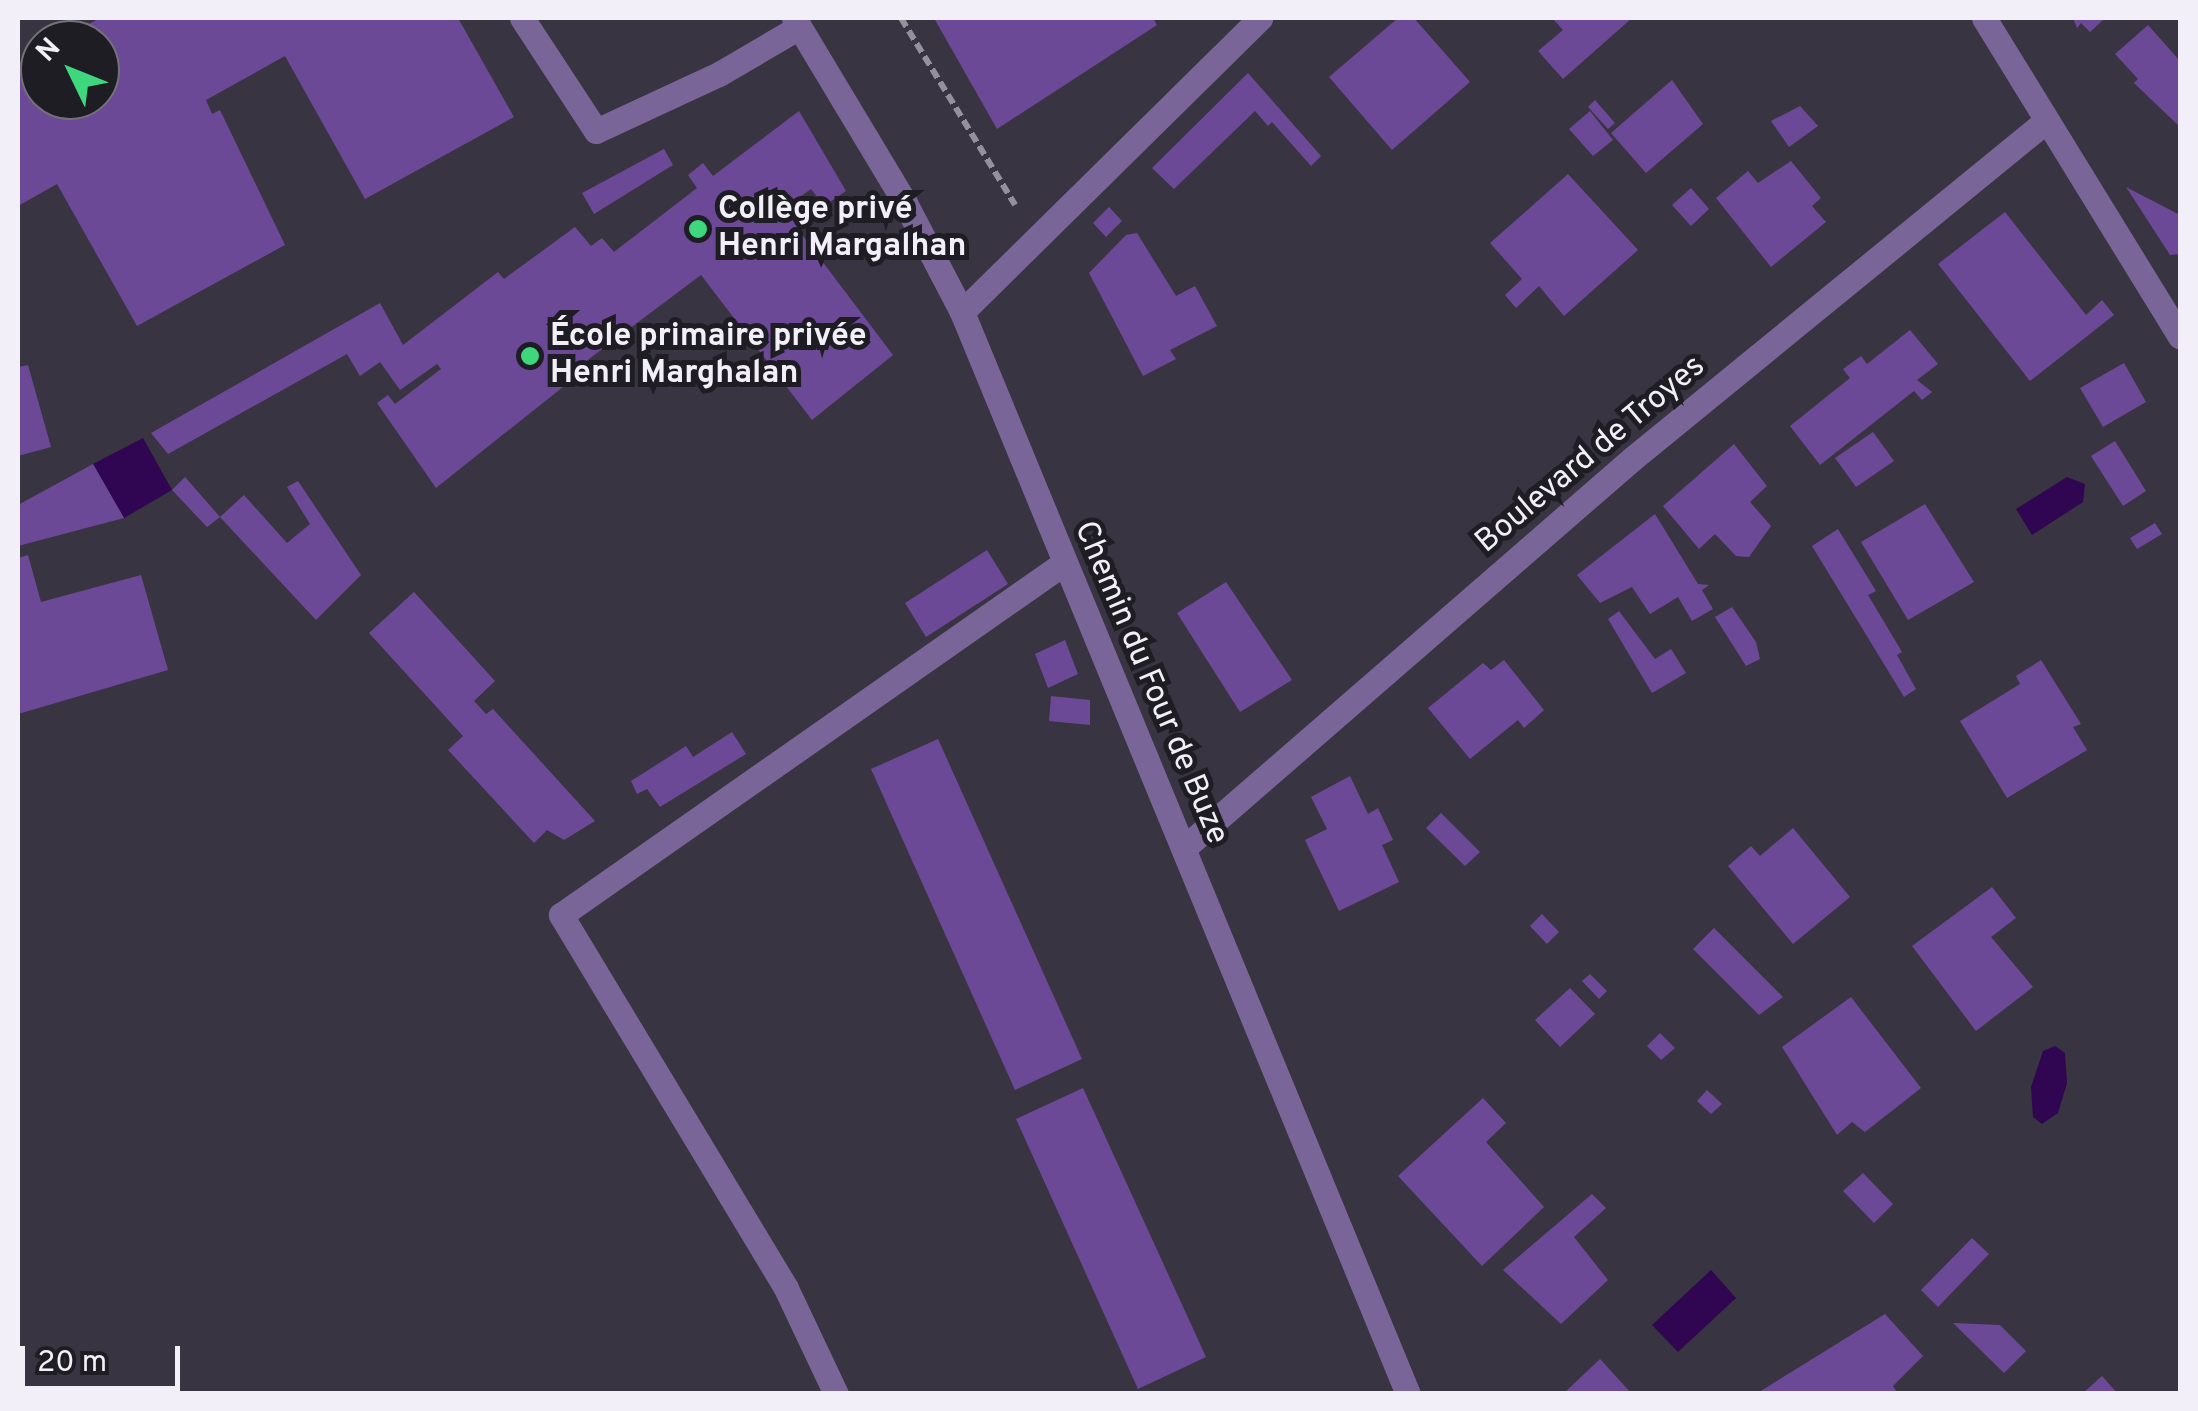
<!DOCTYPE html>
<html>
<head>
<meta charset="utf-8">
<style>
  body { margin:0 }
  #map { position:relative; width:2198px; height:1411px; overflow:hidden; background:#393442; font-family:Overpass,sans-serif }
  div>[style] { position:absolute }
  .water>* { inset:0; background:#300552 }
  .building>* { inset:0; background:#6c4997 }
  .path>* { height:6px; margin-top:-3px; transform-origin:0; background:repeating-linear-gradient(90deg,#95919c 0 10px,transparent 0 15px) }
  .minor>* { height:25px; margin:-12.5px; padding:0 12.5px; transform-origin:12.5px; border-radius:12.5px; background:#7a6599 }
  .dots>* { width:28px; height:28px; translate:-50% -50%; box-sizing:border-box; border:5px solid #1f1d24; border-radius:50% }
  span { translate:-50% -50%; white-space:nowrap; text-align:center; line-height:1.15; -webkit-text-stroke:10px #1f1d24; paint-order:stroke }
  .poi-label { font-size:32px; color:#f2eff8; font-weight:700 }
  .left { translate:0 -50%; text-align:left }
  .street-label { font-size:32px; color:#f2eff8 }
  .frame { position:absolute; inset:0; border:20px solid #f2eff8; pointer-events:none }
  .north { position:absolute; left:20px; top:20px; width:100px; height:100px; box-sizing:border-box; background:#1f1d24; border:2px solid #737179; border-radius:50%; rotate:313deg; font-size:28px; font-weight:700; line-height:40px; text-align:center; color:#f2eff8 }
  .north::after { content:''; display:block; margin:auto; width:35px; height:45px; background:#3ed77d; clip-path:polygon(50% 0,100% 100%,50% 72%,0 100%) }
  .scale { position:absolute; left:20px; top:1346px; width:160px; height:45px; box-sizing:border-box; border:5px solid #f2eff8; border-top:0; padding-left:12px; font-size:30px; line-height:35px; white-space:nowrap; color:#f2eff8; -webkit-text-stroke:8px #1f1d24; paint-order:stroke }
</style>
</head>
<body>
<div id="map">
  <div class="water">
    <div style="clip-path:polygon(143px 438px,172px 490px,124px 518px,93px 464px)"></div>
    <div style="clip-path:polygon(2067px 477px,2085px 484px,2083px 502px,2032px 535px,2016px 509px)"></div>
    <div style="clip-path:polygon(2055px 1046px,2065px 1053px,2067px 1083px,2058px 1113px,2042px 1124px,2033px 1117px,2031px 1087px,2043px 1051px)"></div>
    <div style="clip-path:polygon(1711px 1270px,1736px 1298px,1678px 1352px,1652px 1325px)"></div>
  </div>
  <div class="building">
    <div style="clip-path:polygon(100px 18px,458px 18px,514px 117px,365px 199px,285px 56px,206px 100px,212px 114px,220px 110px,285px 245px,137px 326px,57px 184px,18px 206px,18px 63px,40px 50px,40px 100px,100px 100px,100px 40px,59px 40px)"></div>
    <div style="clip-path:polygon(934px 18px,1153px 18px,1157px 25px,997px 129px)"></div>
    <div style="clip-path:polygon(1398px 18px,1414px 18px,1470px 82px,1392px 150px,1329px 77px)"></div>
    <div style="clip-path:polygon(1552px 18px,1632px 18px,1563px 79px,1538px 51px,1563px 30px)"></div>
    <div style="clip-path:polygon(2073px 18px,2105px 18px,2090px 32px,2081px 23px,2077px 28px)"></div>
    <div style="clip-path:polygon(2148px 25px,2180px 61px,2180px 127px,2134px 83px,2138px 79px,2115px 54px)"></div>
    <div style="clip-path:polygon(1248px 73px,1321px 156px,1311px 166px,1272px 122px,1268px 126px,1255px 111px,1174px 189px,1152px 168px)"></div>
    <div style="clip-path:polygon(1672px 80px,1703px 124px,1646px 173px,1611px 133px)"></div>
    <div style="clip-path:polygon(1595px 100px,1615px 123px,1608px 129px,1588px 107px)"></div>
    <div style="clip-path:polygon(1800px 106px,1818px 126px,1789px 147px,1771px 121px)"></div>
    <div style="clip-path:polygon(799px 111px,846px 191px,824px 206px,811px 189px,797px 199px,811px 217px,797px 228px,893px 355px,812px 420px,701px 275px,569px 374px,573px 379px,436px 488px,377px 403px,388px 395px,395px 404px,441px 369px,437px 364px,400px 390px,380px 362px,360px 376px,347px 354px,168px 454px,151px 433px,380px 303px,403px 345px,498px 272px,504px 279px,575px 227px,591px 246px,602px 238px,614px 252px,697px 188px,688px 175px,703px 163px,713px 176px)"></div>
    <div style="clip-path:polygon(1590px 111px,1613px 140px,1593px 156px,1569px 129px)"></div>
    <div style="clip-path:polygon(664px 149px,673px 165px,594px 214px,582px 193px)"></div>
    <div style="clip-path:polygon(1791px 161px,1821px 198px,1812px 206px,1826px 222px,1771px 267px,1716px 198px,1748px 171px,1758px 183px)"></div>
    <div style="clip-path:polygon(1568px 174px,1638px 250px,1564px 316px,1539px 286px,1516px 308px,1505px 295px,1522px 279px,1490px 243px)"></div>
    <div style="clip-path:polygon(2126px 187px,2180px 215px,2180px 254px,2170px 255px)"></div>
    <div style="clip-path:polygon(1691px 188px,1709px 209px,1691px 226px,1672px 205px)"></div>
    <div style="clip-path:polygon(1109px 207px,1122px 221px,1106px 237px,1093px 223px)"></div>
    <div style="clip-path:polygon(2005px 212px,2086px 315px,2102px 300px,2114px 315px,2030px 381px,1938px 264px)"></div>
    <div style="clip-path:polygon(1137px 233px,1176px 296px,1195px 286px,1217px 326px,1170px 350px,1176px 359px,1143px 376px,1089px 273px,1126px 235px)"></div>
    <div style="clip-path:polygon(1910px 330px,1938px 364px,1917px 380px,1932px 392px,1922px 400px,1914px 391px,1820px 465px,1790px 426px,1850px 378px,1843px 369px,1861px 356px,1867px 364px)"></div>
    <div style="clip-path:polygon(2124px 363px,2146px 402px,2103px 427px,2080px 388px)"></div>
    <div style="clip-path:polygon(28px 365px,51px 447px,18px 456px,18px 367px)"></div>
    <div style="clip-path:polygon(1873px 432px,1894px 461px,1856px 487px,1835px 458px)"></div>
    <div style="clip-path:polygon(2115px 441px,2146px 491px,2123px 506px,2091px 456px)"></div>
    <div style="clip-path:polygon(1734px 444px,1767px 486px,1750px 502px,1771px 526px,1749px 557px,1736px 556px,1715px 534px,1699px 549px,1663px 506px)"></div>
    <div style="clip-path:polygon(93px 464px,124px 518px,18px 546px,18px 505px)"></div>
    <div style="clip-path:polygon(185px 477px,220px 517px,207px 527px,172px 490px)"></div>
    <div style="clip-path:polygon(298px 481px,361px 575px,316px 620px,220px 517px,244px 495px,287px 543px,310px 524px,287px 487px)"></div>
    <div style="clip-path:polygon(1925px 504px,1974px 582px,1908px 620px,1861px 542px)"></div>
    <div style="clip-path:polygon(1655px 514px,1698px 584px,1709px 585px,1702px 590px,1713px 609px,1692px 621px,1678px 597px,1650px 614px,1632px 587px,1600px 603px,1577px 575px)"></div>
    <div style="clip-path:polygon(2155px 523px,2162px 534px,2137px 549px,2130px 538px)"></div>
    <div style="clip-path:polygon(1838px 529px,1876px 591px,1868px 595px,1902px 652px,1897px 655px,1916px 689px,1904px 697px,1812px 546px)"></div>
    <div style="clip-path:polygon(987px 550px,1008px 584px,926px 637px,905px 603px)"></div>
    <div style="clip-path:polygon(28px 555px,41px 602px,141px 575px,168px 670px,18px 714px,18px 558px)"></div>
    <div style="clip-path:polygon(1226px 582px,1292px 680px,1240px 712px,1177px 613px)"></div>
    <div style="clip-path:polygon(414px 592px,495px 681px,474px 701px,486px 714px,493px 709px,595px 821px,564px 840px,547px 830px,534px 843px,448px 750px,463px 736px,369px 633px)"></div>
    <div style="clip-path:polygon(1732px 607px,1756px 642px,1760px 659px,1746px 666px,1715px 617px)"></div>
    <div style="clip-path:polygon(1619px 611px,1655px 659px,1671px 649px,1686px 673px,1652px 693px,1608px 619px)"></div>
    <div style="clip-path:polygon(1065px 640px,1078px 674px,1048px 688px,1035px 654px)"></div>
    <div style="clip-path:polygon(1504px 660px,1544px 710px,1524px 728px,1518px 720px,1470px 759px,1428px 708px,1483px 663px,1491px 670px)"></div>
    <div style="clip-path:polygon(2041px 660px,2081px 724px,2073px 727px,2087px 750px,2007px 798px,1960px 721px,2020px 684px,2016px 676px)"></div>
    <div style="clip-path:polygon(1051px 696px,1090px 700px,1090px 725px,1049px 721px)"></div>
    <div style="clip-path:polygon(732px 732px,746px 754px,660px 807px,647px 789px,637px 794px,631px 781px,686px 746px,693px 757px)"></div>
    <div style="clip-path:polygon(938px 739px,1082px 1059px,1015px 1090px,871px 769px)"></div>
    <div style="clip-path:polygon(1350px 776px,1368px 814px,1378px 808px,1393px 840px,1382px 845px,1399px 882px,1339px 911px,1305px 840px,1327px 829px,1311px 797px)"></div>
    <div style="clip-path:polygon(1441px 813px,1480px 852px,1465px 866px,1426px 828px)"></div>
    <div style="clip-path:polygon(1793px 828px,1850px 897px,1793px 944px,1728px 866px,1751px 846px,1760px 856px)"></div>
    <div style="clip-path:polygon(1992px 887px,2016px 918px,1991px 937px,2033px 987px,1976px 1031px,1912px 946px)"></div>
    <div style="clip-path:polygon(1542px 914px,1559px 932px,1547px 944px,1530px 926px)"></div>
    <div style="clip-path:polygon(1714px 928px,1783px 997px,1759px 1015px,1693px 949px)"></div>
    <div style="clip-path:polygon(1590px 974px,1607px 991px,1599px 999px,1582px 981px)"></div>
    <div style="clip-path:polygon(1570px 988px,1595px 1014px,1560px 1047px,1535px 1020px)"></div>
    <div style="clip-path:polygon(1851px 997px,1921px 1088px,1865px 1132px,1852px 1122px,1837px 1135px,1782px 1047px)"></div>
    <div style="clip-path:polygon(1660px 1033px,1675px 1048px,1661px 1060px,1647px 1046px)"></div>
    <div style="clip-path:polygon(1083px 1088px,1206px 1357px,1138px 1389px,1016px 1119px)"></div>
    <div style="clip-path:polygon(1707px 1090px,1722px 1104px,1711px 1114px,1697px 1101px)"></div>
    <div style="clip-path:polygon(1483px 1098px,1506px 1123px,1486px 1142px,1544px 1207px,1482px 1266px,1398px 1176px)"></div>
    <div style="clip-path:polygon(1863px 1173px,1893px 1204px,1874px 1223px,1843px 1191px)"></div>
    <div style="clip-path:polygon(1592px 1194px,1606px 1208px,1574px 1237px,1608px 1280px,1561px 1324px,1503px 1270px)"></div>
    <div style="clip-path:polygon(1972px 1238px,1989px 1254px,1938px 1307px,1921px 1290px)"></div>
    <div style="clip-path:polygon(1885px 1314px,1923px 1356px,1893px 1386px,1898px 1394px,1756px 1394px)"></div>
    <div style="clip-path:polygon(1953px 1323px,2000px 1325px,2026px 1351px,2004px 1373px)"></div>
    <div style="clip-path:polygon(1600px 1359px,1632px 1394px,1563px 1394px)"></div>
    <div style="clip-path:polygon(2102px 1376px,2118px 1394px,2082px 1394px)"></div>
  </div>
  <div class="path">
    <div style="left:901px;top:18px;width:219px;rotate:58.6deg"></div>
  </div>
  <div class="minor">
    <div style="left:522px;top:18px;width:135px;rotate:56.8deg"></div>
    <div style="left:596px;top:131px;width:136px;rotate:-24.9deg"></div>
    <div style="left:719px;top:74px;width:93px;rotate:-30.4deg"></div>
    <div style="left:794px;top:18px;width:216px;rotate:59deg"></div>
    <div style="left:905px;top:203px;width:123px;rotate:62.4deg"></div>
    <div style="left:962px;top:312px;width:1170px;rotate:67.6deg"></div>
    <div style="left:1984px;top:18px;width:374px;rotate:58.4deg"></div>
    <div style="left:962px;top:312px;width:419px;rotate:-44.6deg"></div>
    <div style="left:1184px;top:848px;width:593px;rotate:-40.97deg"></div>
    <div style="left:1632px;top:459px;width:534px;rotate:-39.23deg"></div>
    <div style="left:836px;top:1394px;width:117px;rotate:-115.3deg"></div>
    <div style="left:786px;top:1288px;width:436px;rotate:-121.1deg"></div>
    <div style="left:561px;top:915px;width:614px;rotate:-34.98deg"></div>
  </div>
  <div class="dots">
    <div style="left:698px;top:229px;background:#3ed77d"></div>
    <div style="left:530px;top:356px;background:#3ed77d"></div>
  </div>
  <div class="poi-label">
    <span class="left" style="left:718px;top:229px">Collège privé<br>Henri Margalhan</span>
    <span class="left" style="left:550px;top:356px">École primaire privée<br>Henri Marghalan</span>
  </div>
  <div class="street-label">
    <span style="left:1591px;top:455px;rotate:-40deg">Boulevard de Troyes</span>
    <span style="left:1150px;top:683px;rotate:67deg">Chemin du Four de Buze</span>
  </div>
  <div class="frame"></div>
  <div class="north">N</div>
  <div class="scale">20 m</div>
</div>
</body>
</html>
